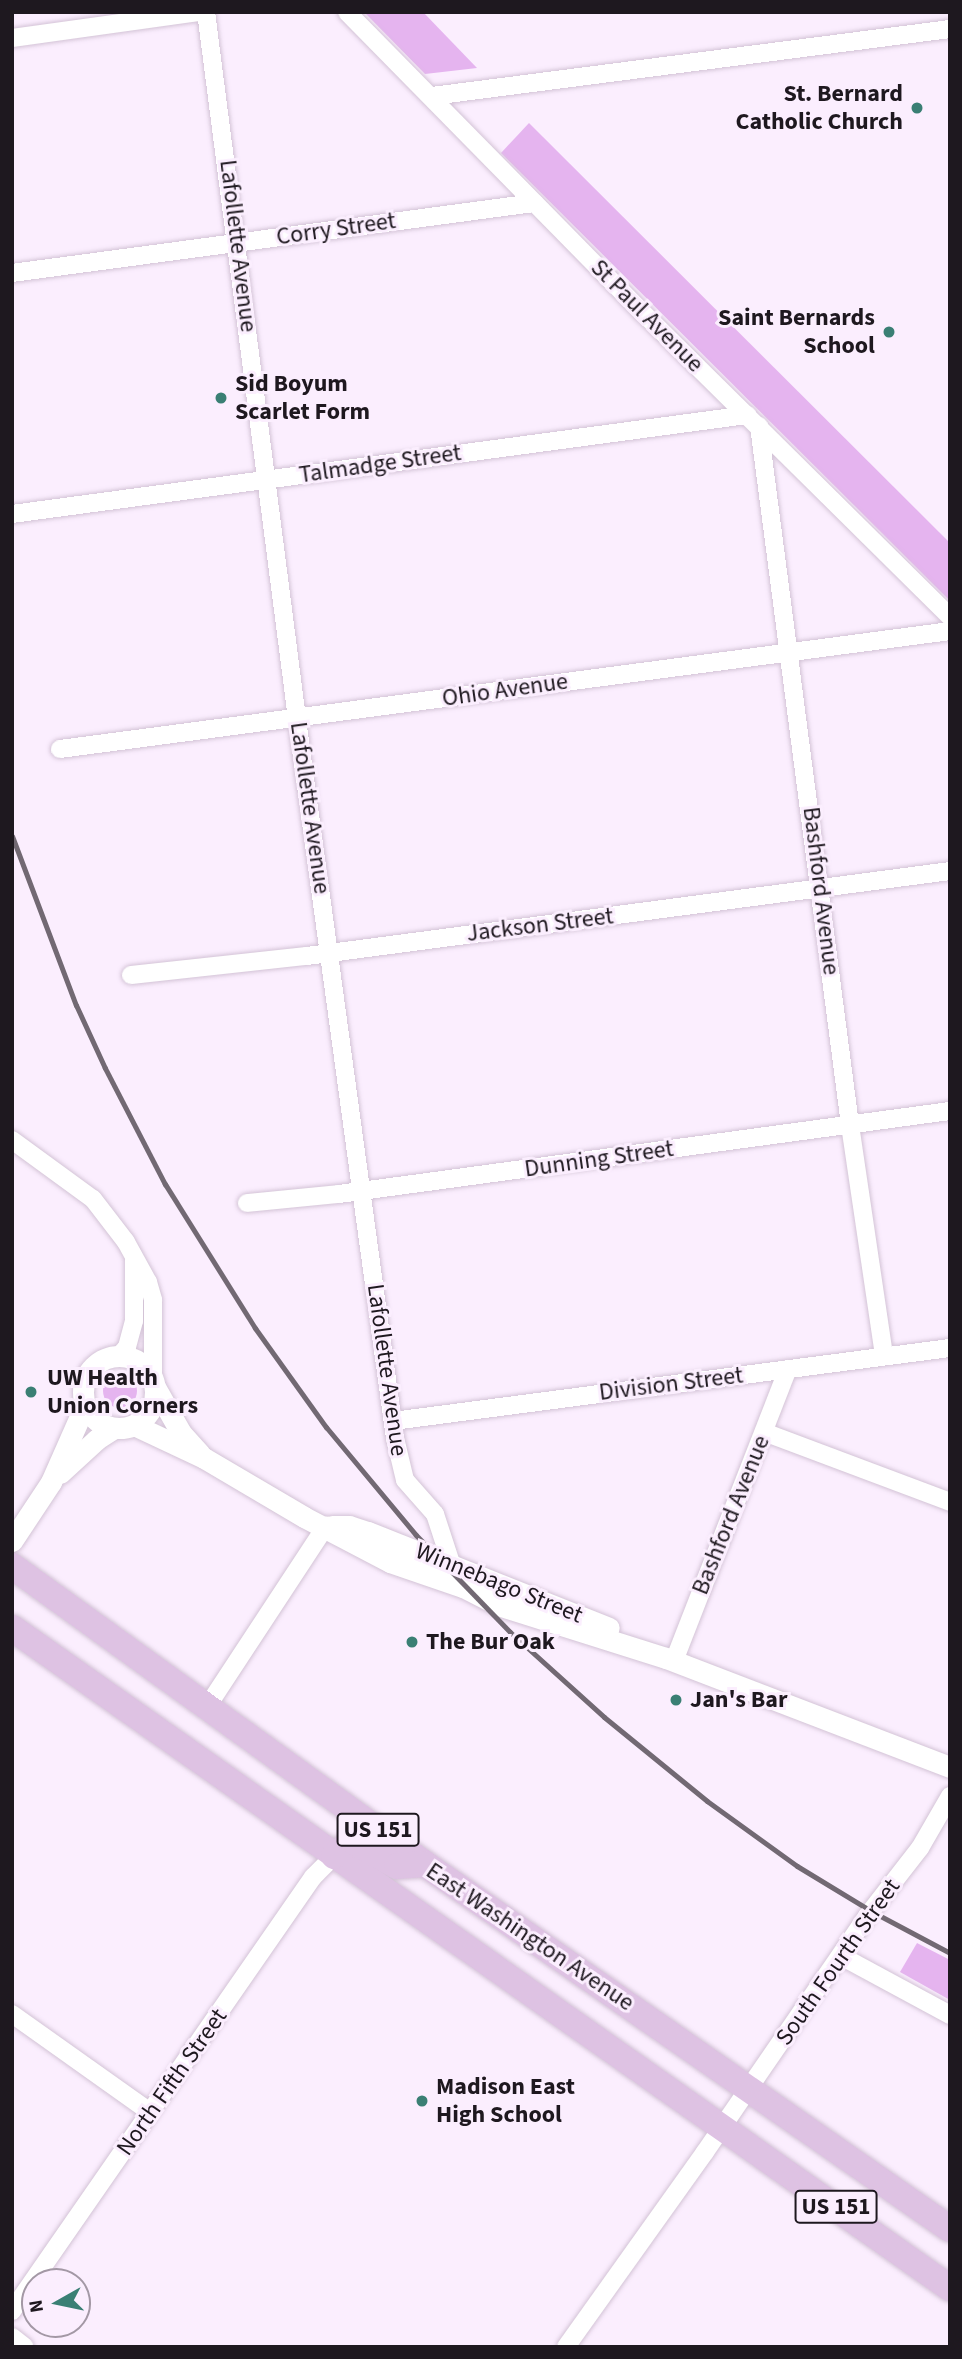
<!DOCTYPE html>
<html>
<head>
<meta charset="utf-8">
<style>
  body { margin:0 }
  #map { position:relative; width:962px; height:2359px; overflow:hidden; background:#fbeefe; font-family:"Source Sans 3",sans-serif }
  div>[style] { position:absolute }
  .green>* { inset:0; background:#e5b4ef }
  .round { border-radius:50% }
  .roads { filter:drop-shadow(0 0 2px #d3c3d6) drop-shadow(0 0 2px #d3c3d6) }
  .minor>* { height:18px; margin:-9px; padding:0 9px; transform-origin:9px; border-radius:9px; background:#fff }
  .tertiary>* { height:21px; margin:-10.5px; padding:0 10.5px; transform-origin:10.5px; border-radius:10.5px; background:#fff }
  .tertiary>.ring { margin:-10.5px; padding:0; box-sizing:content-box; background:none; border:21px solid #fff; border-radius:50% }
  .primary>* { height:26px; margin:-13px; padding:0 13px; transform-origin:13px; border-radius:13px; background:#dec2e3 }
  .rail>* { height:5px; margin:-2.5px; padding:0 2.5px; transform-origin:2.5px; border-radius:2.5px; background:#726973 }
  .dots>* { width:19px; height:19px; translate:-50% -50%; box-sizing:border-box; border:4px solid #fbeefe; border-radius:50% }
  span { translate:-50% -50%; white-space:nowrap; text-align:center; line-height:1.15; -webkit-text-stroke:6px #fbeefe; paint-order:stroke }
  .shield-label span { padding:2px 5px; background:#fbeefe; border:2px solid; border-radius:5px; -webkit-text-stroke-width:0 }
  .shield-label { font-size:23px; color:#1e181f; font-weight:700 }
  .poi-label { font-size:24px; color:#1e181f; font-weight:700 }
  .right { translate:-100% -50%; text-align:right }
  .left { translate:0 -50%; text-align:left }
  .street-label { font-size:24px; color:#1e181f }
  .frame { position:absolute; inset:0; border:14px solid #1e181f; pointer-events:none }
  .north { position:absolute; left:21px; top:2268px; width:70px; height:70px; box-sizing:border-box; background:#fbeefe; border:2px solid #a398a5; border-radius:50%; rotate:261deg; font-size:19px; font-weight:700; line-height:28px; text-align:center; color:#1e181f }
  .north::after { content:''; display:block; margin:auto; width:24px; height:32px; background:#3a7f74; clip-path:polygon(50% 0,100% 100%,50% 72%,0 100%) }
</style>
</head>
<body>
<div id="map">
  <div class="green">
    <div style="clip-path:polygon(423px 12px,477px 68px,425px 74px,365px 13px)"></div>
    <div style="clip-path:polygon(529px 123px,950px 543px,950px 601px,501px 153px)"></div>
    <div class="round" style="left:103px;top:1374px;width:34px;height:34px"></div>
    <div style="clip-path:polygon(917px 1943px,950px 1960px,950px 2000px,900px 1972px)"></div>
  </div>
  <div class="roads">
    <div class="minor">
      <div style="left:206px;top:12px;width:736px;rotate:82.66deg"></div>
      <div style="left:300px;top:742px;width:702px;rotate:82.23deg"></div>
      <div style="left:395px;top:1438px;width:43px;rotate:76.6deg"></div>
      <div style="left:405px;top:1480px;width:45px;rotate:48.6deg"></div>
      <div style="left:435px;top:1514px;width:61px;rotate:71.9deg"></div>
      <div style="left:347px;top:12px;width:422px;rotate:45.5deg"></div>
      <div style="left:643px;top:313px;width:432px;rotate:44.7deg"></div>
      <div style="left:12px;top:38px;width:190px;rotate:-7.9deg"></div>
      <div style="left:432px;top:96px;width:522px;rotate:-7.37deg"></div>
      <div style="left:12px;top:273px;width:527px;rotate:-7.64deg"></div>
      <div style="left:759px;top:426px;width:705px;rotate:82.58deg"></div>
      <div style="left:850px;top:1125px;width:233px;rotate:81.6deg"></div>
      <div style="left:12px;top:514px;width:742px;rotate:-7.67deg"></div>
      <div style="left:60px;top:749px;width:898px;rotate:-7.55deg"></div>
      <div style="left:131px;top:975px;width:177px;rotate:-6.2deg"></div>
      <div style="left:307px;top:956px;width:649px;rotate:-7.53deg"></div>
      <div style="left:12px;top:1140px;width:100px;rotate:36.1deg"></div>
      <div style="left:93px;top:1199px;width:54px;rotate:52.5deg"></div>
      <div style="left:126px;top:1242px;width:46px;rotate:61.2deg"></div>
      <div style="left:148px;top:1282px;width:19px;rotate:74deg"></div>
      <div style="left:153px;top:1300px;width:82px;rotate:90deg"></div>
      <div style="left:247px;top:1203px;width:92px;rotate:-5.6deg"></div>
      <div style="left:339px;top:1194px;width:617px;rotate:-7.74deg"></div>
      <div style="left:119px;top:1356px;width:12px;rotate:-48deg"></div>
      <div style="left:127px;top:1347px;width:27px;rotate:-75deg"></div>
      <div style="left:134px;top:1321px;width:61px;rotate:-90deg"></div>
      <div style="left:393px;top:1421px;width:562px;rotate:-7.47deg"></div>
      <div style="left:764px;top:1432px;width:199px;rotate:20.6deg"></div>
      <div style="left:674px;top:1661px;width:313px;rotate:-68.7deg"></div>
      <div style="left:207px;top:1707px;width:217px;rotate:-56.7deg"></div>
      <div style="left:841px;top:1956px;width:124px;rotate:28.4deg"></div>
      <div style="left:12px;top:2014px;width:169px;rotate:35.4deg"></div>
      <div style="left:12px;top:2311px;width:528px;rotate:-55.26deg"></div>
      <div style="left:313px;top:1877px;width:30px;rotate:-45deg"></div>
      <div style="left:12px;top:2337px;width:16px;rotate:38deg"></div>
      <div style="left:566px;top:2347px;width:239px;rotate:-54.5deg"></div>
      <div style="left:705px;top:2152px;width:286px;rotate:-55.5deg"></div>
      <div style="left:867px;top:1916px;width:86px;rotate:-52.1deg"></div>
      <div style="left:920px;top:1848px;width:60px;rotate:-60deg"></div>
    </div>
    <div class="tertiary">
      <div class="ring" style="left:83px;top:1356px;width:51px;height:51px"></div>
      <div style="left:155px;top:1387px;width:53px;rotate:60.5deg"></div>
      <div style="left:181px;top:1433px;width:28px;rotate:48deg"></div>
      <div style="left:134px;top:1425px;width:77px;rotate:25.2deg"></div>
      <div style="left:204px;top:1458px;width:116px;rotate:30.5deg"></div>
      <div style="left:304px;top:1517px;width:97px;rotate:27.6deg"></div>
      <div style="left:390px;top:1562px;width:77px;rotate:18.9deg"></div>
      <div style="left:463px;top:1587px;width:39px;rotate:27deg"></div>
      <div style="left:498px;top:1605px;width:176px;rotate:17.5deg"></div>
      <div style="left:666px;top:1658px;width:304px;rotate:21deg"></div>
      <div style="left:60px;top:1473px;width:50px;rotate:-42.6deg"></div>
      <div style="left:97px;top:1439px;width:20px;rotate:-33deg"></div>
      <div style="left:332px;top:1526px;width:17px"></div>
      <div style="left:349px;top:1526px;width:20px;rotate:18deg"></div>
      <div style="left:368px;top:1532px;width:259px;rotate:21.7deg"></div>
      <div style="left:12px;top:1541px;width:71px;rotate:-56.5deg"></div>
      <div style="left:51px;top:1482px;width:84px;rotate:-66.2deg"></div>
    </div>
    <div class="primary">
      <div style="left:12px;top:1566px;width:509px;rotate:35.81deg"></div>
      <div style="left:425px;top:1864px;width:639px;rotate:34.81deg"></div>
      <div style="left:12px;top:1628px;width:1147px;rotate:35.13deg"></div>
      <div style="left:334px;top:1856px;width:23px;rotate:-40deg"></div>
      <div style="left:352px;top:1841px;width:51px;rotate:29.1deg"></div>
      <div style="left:397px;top:1866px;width:28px;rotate:-4deg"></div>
    </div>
  </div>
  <div class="rail">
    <div style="left:12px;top:836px;width:181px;rotate:69.3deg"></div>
    <div style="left:76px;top:1005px;width:69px;rotate:65.3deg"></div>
    <div style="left:105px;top:1068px;width:131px;rotate:62.7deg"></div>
    <div style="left:165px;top:1184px;width:170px;rotate:58deg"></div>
    <div style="left:255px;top:1328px;width:122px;rotate:54.4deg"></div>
    <div style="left:326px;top:1427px;width:141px;rotate:50.2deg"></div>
    <div style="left:416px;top:1535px;width:135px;rotate:45.9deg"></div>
    <div style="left:510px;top:1632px;width:127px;rotate:42.1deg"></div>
    <div style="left:604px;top:1717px;width:133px;rotate:39.2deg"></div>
    <div style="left:707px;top:1801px;width:111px;rotate:35.8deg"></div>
    <div style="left:797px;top:1866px;width:87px;rotate:31.3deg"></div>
    <div style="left:871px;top:1911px;width:89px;rotate:28deg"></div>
  </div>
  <div class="dots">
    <div style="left:917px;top:108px;background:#3a7f74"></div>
    <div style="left:889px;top:332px;background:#3a7f74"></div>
    <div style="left:221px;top:398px;background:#3a7f74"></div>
    <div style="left:31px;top:1392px;background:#3a7f74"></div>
    <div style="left:412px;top:1642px;background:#3a7f74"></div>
    <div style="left:676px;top:1700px;background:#3a7f74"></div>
    <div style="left:422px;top:2101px;background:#3a7f74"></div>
  </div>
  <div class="shield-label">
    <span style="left:378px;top:1830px">US 151</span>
    <span style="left:836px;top:2207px">US 151</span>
  </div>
  <div class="poi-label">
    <span class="right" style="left:903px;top:108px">St. Bernard<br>Catholic Church</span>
    <span class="right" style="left:875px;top:332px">Saint Bernards<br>School</span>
    <span class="left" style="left:235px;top:398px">Sid Boyum<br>Scarlet Form</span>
    <span class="left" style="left:47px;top:1392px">UW Health<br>Union Corners</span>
    <span class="left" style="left:426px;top:1642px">The Bur Oak</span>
    <span class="left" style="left:690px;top:1700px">Jan's Bar</span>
    <span class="left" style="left:436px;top:2101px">Madison East<br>High School</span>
  </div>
  <div class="street-label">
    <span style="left:336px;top:229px;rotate:-8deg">Corry Street</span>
    <span style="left:238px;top:246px;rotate:83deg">Lafollette Avenue</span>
    <span style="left:647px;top:316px;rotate:45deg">St Paul Avenue</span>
    <span style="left:380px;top:464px;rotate:-8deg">Talmadge Street</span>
    <span style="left:505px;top:690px;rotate:-8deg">Ohio Avenue</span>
    <span style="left:310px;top:808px;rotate:82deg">Lafollette Avenue</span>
    <span style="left:821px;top:891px;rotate:83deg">Bashford Avenue</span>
    <span style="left:540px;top:925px;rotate:-7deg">Jackson Street</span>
    <span style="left:599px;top:1159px;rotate:-8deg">Dunning Street</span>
    <span style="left:387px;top:1370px;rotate:82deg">Lafollette Avenue</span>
    <span style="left:671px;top:1384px;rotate:-7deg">Division Street</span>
    <span style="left:731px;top:1515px;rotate:-68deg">Bashford Avenue</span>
    <span style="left:499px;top:1583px;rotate:22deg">Winnebago Street</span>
    <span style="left:530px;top:1937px;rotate:34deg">East Washington Avenue</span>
    <span style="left:838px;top:1962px;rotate:-55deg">South Fourth Street</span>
    <span style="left:172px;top:2082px;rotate:-55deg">North Fifth Street</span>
  </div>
  <div class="frame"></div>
  <div class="north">N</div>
</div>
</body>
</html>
